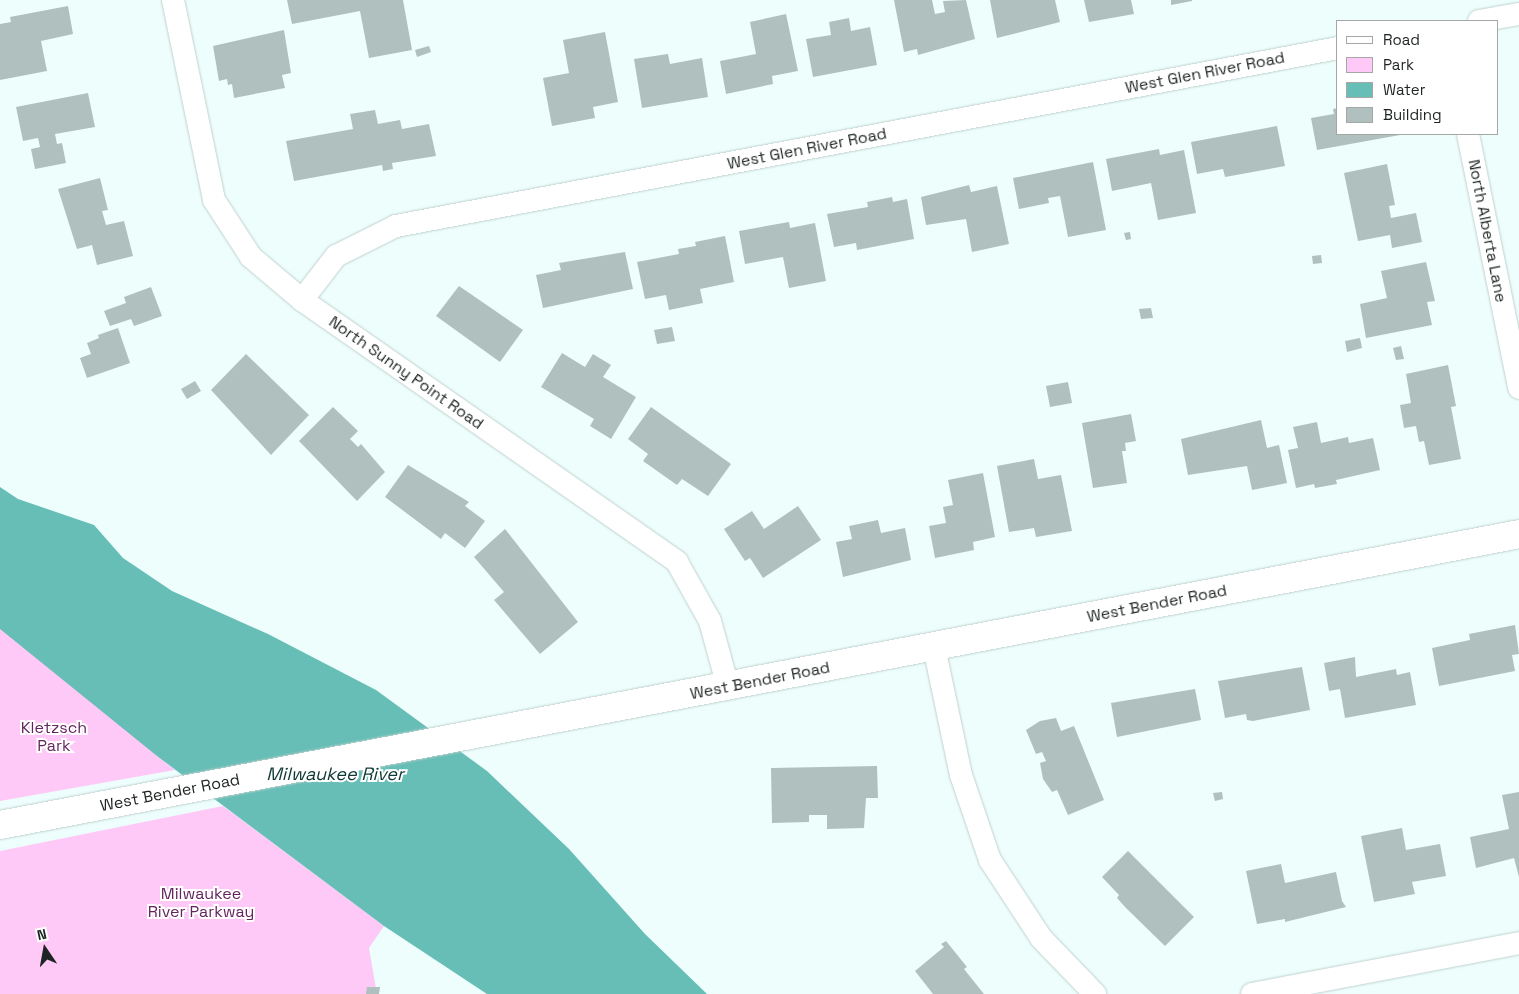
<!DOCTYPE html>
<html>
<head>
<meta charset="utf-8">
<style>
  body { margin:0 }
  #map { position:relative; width:1519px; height:994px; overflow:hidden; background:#edfefc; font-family:"Space Grotesk",sans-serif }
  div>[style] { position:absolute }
  .green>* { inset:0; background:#ffc9f7 }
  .water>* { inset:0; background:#66beb6 }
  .building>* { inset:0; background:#b0c0be }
  .roads { filter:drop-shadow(0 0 1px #c0d1ce) drop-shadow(0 0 1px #c0d1ce) }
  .minor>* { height:22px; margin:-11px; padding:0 11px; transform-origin:11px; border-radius:11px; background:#fff }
  .tertiary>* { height:28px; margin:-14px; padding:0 14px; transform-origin:14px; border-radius:14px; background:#fff }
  span { translate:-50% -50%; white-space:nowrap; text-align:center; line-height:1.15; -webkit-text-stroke:4px #fff; paint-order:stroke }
  .street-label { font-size:16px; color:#1e2423 }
  .park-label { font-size:16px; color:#63255d }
  .water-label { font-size:18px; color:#0e3935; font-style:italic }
  .legend { position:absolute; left:1336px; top:20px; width:162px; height:115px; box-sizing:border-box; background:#fff; border:1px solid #a5a7a7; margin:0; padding:6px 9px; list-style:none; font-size:15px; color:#1e2423 }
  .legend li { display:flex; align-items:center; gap:10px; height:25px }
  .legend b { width:25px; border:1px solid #a5a7a7 }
  .north { position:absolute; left:20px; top:924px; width:50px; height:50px; -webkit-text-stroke:4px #fff; paint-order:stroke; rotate:348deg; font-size:14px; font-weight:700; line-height:20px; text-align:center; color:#1e2423 }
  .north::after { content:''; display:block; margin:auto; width:18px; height:22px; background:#1e2423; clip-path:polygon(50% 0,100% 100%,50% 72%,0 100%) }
</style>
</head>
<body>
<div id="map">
  <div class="green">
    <div style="clip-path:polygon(0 599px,157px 756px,175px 770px,0 801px)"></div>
    <div style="clip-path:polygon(223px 806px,384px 926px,369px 948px,377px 994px,0 994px,0 851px)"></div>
  </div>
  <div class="water">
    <div style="clip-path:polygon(0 487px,18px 499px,94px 525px,123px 558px,172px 591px,268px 634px,376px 690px,487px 771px,569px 849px,645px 934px,707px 994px,487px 994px,384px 926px,157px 756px,0 629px)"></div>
  </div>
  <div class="building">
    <div style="clip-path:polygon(287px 0,403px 0,412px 50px,369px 58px,360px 11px,292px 24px)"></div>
    <div style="clip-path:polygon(894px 0,932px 0,935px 14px,945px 12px,943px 1px,966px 0,975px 39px,918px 55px,917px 49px,904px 52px)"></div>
    <div style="clip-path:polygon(990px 0,1055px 0,1060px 22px,997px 38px)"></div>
    <div style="clip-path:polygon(1084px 0,1131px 0,1134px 14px,1089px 22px)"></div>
    <div style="clip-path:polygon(1171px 0,1192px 0,1192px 1px,1171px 5px)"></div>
    <div style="clip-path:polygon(68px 6px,73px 34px,41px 41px,47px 71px,0 80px,0 24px,11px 22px,10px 17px)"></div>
    <div style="clip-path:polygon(786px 14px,798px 71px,772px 76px,773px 84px,726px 94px,720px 61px,756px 54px,750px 22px)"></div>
    <div style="clip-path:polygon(849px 18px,851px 31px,870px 27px,877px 65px,813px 77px,806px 39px,831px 35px,829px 22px)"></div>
    <div style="clip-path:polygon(284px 30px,291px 73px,282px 75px,285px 88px,234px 98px,232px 84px,228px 85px,227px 79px,219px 81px,213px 46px)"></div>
    <div style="clip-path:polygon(605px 32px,618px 102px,593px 107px,595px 118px,552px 126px,543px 78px,569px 73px,563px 40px)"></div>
    <div style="clip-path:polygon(429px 46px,431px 52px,417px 57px,415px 50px)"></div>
    <div style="clip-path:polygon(668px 54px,670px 64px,702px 58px,708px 97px,642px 108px,634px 59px)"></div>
    <div style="clip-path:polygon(88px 93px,95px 127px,55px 134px,57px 144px,62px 143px,66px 163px,35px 169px,31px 149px,40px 147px,38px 138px,23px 141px,16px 107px)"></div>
    <div style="clip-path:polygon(1338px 108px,1338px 134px,1400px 135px,1317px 150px,1311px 118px,1334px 114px,1333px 109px)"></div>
    <div style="clip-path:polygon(375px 110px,378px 124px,400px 120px,402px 129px,429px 124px,436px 156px,392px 163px,393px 169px,383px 171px,382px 165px,294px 181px,286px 141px,353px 129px,350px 114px)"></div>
    <div style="clip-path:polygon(1277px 126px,1285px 166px,1225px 177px,1223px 169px,1197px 174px,1191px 142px)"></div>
    <div style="clip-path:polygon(1159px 149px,1160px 155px,1184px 150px,1196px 213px,1158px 220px,1151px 183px,1112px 191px,1106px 159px)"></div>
    <div style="clip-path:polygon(1093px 162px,1106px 230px,1068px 237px,1060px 196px,1048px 198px,1049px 203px,1019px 209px,1013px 178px)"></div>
    <div style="clip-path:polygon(1387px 164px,1395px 205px,1389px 206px,1391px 218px,1416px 213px,1422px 242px,1392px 248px,1390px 235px,1358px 241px,1344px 173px)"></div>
    <div style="clip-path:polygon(100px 178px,108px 210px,102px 211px,106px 225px,124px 221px,133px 256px,97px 265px,92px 245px,77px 249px,58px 189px)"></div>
    <div style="clip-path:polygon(969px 185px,971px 192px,997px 186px,1009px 244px,972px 252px,966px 219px,926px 225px,921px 197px)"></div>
    <div style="clip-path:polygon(892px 197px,893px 202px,907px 199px,914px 239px,857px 250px,856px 243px,834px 247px,827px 214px,868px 207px,867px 202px)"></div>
    <div style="clip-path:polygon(789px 222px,790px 228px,815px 223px,826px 281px,789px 288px,783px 257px,745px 264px,739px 231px)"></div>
    <div style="clip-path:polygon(1130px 232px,1131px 239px,1126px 240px,1124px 233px)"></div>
    <div style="clip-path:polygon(725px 236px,734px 282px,700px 289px,703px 303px,669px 310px,666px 295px,645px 299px,637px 262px,679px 254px,678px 249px,696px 246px,695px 242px)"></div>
    <div style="clip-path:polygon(625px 252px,633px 289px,543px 308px,536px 275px,561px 270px,559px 263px)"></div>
    <div style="clip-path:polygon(1321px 255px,1322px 263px,1313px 264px,1312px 256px)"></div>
    <div style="clip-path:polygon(1426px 262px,1435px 301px,1427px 302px,1432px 325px,1366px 338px,1360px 304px,1387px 298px,1381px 271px)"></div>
    <div style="clip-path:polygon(459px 286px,523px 330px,500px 362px,436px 316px)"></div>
    <div style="clip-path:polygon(151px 287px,162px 316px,134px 326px,131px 319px,110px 326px,104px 311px,126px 303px,124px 297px)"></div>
    <div style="clip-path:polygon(1151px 308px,1153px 318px,1141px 319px,1139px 309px)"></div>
    <div style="clip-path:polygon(672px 327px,675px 341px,657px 344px,654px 330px)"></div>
    <div style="clip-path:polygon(118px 328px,130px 363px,87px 378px,80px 358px,91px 354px,87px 343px,99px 338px,98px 335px)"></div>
    <div style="clip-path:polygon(1360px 338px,1362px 348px,1347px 352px,1345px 341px)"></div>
    <div style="clip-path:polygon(1401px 346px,1404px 359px,1396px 360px,1393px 348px)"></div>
    <div style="clip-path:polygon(562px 353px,585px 367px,593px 354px,611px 365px,603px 377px,636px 397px,611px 439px,590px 426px,594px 419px,541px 387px)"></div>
    <div style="clip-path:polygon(246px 354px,309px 415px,271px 455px,211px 390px)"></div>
    <div style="clip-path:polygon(1448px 365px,1456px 406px,1451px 407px,1461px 459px,1429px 465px,1424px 441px,1419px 442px,1416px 426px,1404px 428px,1400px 405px,1411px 403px,1406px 374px)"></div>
    <div style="clip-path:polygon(195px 381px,201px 391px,187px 399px,181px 389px)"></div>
    <div style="clip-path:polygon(1068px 382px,1072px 403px,1050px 407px,1046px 386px)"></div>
    <div style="clip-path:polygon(333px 407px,358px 431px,350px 439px,358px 447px,361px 444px,385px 472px,357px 501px,299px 441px)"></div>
    <div style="clip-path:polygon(651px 407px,731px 464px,708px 496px,682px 479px,677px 485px,643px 461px,648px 454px,628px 439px)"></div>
    <div style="clip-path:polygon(1131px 414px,1136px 441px,1125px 443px,1126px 451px,1122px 451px,1127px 483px,1093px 488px,1082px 423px)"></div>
    <div style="clip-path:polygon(1261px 420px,1267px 448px,1279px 445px,1287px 483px,1252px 490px,1247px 466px,1188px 475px,1181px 439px)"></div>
    <div style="clip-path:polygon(1317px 422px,1321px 443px,1348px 437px,1349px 443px,1373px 438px,1380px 470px,1336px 480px,1337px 484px,1315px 488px,1314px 484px,1296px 488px,1288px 450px,1298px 448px,1293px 427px)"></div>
    <div style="clip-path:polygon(1034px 459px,1038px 479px,1061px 475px,1072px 531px,1036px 537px,1034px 528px,1009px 532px,997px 466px)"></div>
    <div style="clip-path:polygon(408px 465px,469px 502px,465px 506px,485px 521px,465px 548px,445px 533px,441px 539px,385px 497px)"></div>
    <div style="clip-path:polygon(983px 473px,995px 537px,973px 542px,974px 550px,935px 558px,929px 526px,946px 523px,943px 507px,953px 505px,948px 480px)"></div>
    <div style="clip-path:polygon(798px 506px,821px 540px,763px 578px,750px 558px,745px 561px,724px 529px,752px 511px,764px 529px)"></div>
    <div style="clip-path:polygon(878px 520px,881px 533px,905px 528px,911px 560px,843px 577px,836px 542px,852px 539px,849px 526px)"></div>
    <div style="clip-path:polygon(505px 529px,578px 622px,540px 654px,494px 600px,504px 592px,474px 557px)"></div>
    <div style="clip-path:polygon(1515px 625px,1519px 654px,1512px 655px,1515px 671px,1439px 686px,1432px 648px,1470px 640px,1469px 634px)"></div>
    <div style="clip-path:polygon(1355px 657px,1356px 677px,1396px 669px,1397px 675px,1410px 672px,1416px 705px,1345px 718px,1340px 689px,1329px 691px,1324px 663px)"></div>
    <div style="clip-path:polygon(1302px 667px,1310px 710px,1253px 721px,1247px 720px,1246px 714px,1225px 718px,1218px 681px)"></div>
    <div style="clip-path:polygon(1195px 689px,1201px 720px,1117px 737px,1111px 703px)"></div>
    <div style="clip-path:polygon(1056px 718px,1061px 731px,1074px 726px,1104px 800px,1068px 815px,1057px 790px,1052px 792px,1043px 779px,1040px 763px,1046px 761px,1042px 752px,1036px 754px,1026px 730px,1040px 721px)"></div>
    <div style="clip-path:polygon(877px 766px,878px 798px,866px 798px,864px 828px,827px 829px,827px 815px,809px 815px,809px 822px,772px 823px,771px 768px)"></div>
    <div style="clip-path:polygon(1222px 792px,1223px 799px,1215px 801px,1213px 793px)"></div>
    <div style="clip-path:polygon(1519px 792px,1519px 877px,1514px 858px,1476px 868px,1470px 837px,1509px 829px,1502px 795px)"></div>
    <div style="clip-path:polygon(1402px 828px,1406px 850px,1440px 844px,1446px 876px,1412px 882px,1415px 894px,1374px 902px,1361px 836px)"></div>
    <div style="clip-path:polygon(1128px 851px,1194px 917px,1165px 946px,1126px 908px,1117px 898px,1119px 895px,1102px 877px)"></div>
    <div style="clip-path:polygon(1281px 864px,1285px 883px,1336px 872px,1342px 901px,1346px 907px,1285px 922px,1285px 919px,1257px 924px,1246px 871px)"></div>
    <div style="clip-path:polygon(946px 941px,967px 967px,964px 969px,984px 994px,933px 994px,915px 971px,944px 947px,941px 944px)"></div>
    <div style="clip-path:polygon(367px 987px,380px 987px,379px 994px,366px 994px)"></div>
  </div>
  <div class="roads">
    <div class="minor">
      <div style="left:173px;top:0;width:204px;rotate:78.4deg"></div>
      <div style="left:214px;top:200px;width:68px;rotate:57deg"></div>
      <div style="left:251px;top:257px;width:67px;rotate:40.1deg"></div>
      <div style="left:302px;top:300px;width:457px;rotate:34.9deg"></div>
      <div style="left:677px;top:562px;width:68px;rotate:60.8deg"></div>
      <div style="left:710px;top:621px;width:68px;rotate:74.7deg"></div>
      <div style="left:1479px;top:21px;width:41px;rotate:-9.9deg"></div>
      <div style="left:1468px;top:134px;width:259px;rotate:78.6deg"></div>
      <div style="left:302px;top:300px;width:56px;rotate:-52.3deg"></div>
      <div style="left:336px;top:256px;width:67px;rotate:-26.6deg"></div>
      <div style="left:396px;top:226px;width:959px;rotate:-10.7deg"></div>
      <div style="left:934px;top:647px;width:131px;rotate:78.1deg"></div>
      <div style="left:961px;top:775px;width:90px;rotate:71.2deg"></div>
      <div style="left:990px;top:860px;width:93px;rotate:56.8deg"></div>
      <div style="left:1041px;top:938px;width:78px;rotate:46deg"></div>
      <div style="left:1252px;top:994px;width:272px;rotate:-10.8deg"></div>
    </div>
    <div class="tertiary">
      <div style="left:0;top:825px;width:1547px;rotate:-10.84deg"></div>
    </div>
  </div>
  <div class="street-label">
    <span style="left:1205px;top:73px;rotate:-11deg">West Glen River Road</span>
    <span style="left:807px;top:149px;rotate:-11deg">West Glen River Road</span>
    <span style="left:1487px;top:231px;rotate:79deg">North Alberta Lane</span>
    <span style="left:406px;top:373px;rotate:35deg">North Sunny Point Road</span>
    <span style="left:1157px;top:604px;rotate:-11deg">West Bender Road</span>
    <span style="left:760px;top:681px;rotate:-11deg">West Bender Road</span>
    <span style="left:170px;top:793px;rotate:-11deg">West Bender Road</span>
  </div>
  <div class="park-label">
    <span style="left:54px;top:737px">Kletzsch<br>Park</span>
    <span style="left:201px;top:903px">Milwaukee<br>River Parkway</span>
  </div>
  <div class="water-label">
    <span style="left:335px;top:774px">Milwaukee River</span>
  </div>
  <ul class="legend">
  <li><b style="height:6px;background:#fff"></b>Road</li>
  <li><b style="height:14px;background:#ffc9f7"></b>Park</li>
  <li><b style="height:14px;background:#66beb6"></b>Water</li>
  <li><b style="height:14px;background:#b0c0be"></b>Building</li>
  </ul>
  <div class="north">N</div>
</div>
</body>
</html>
